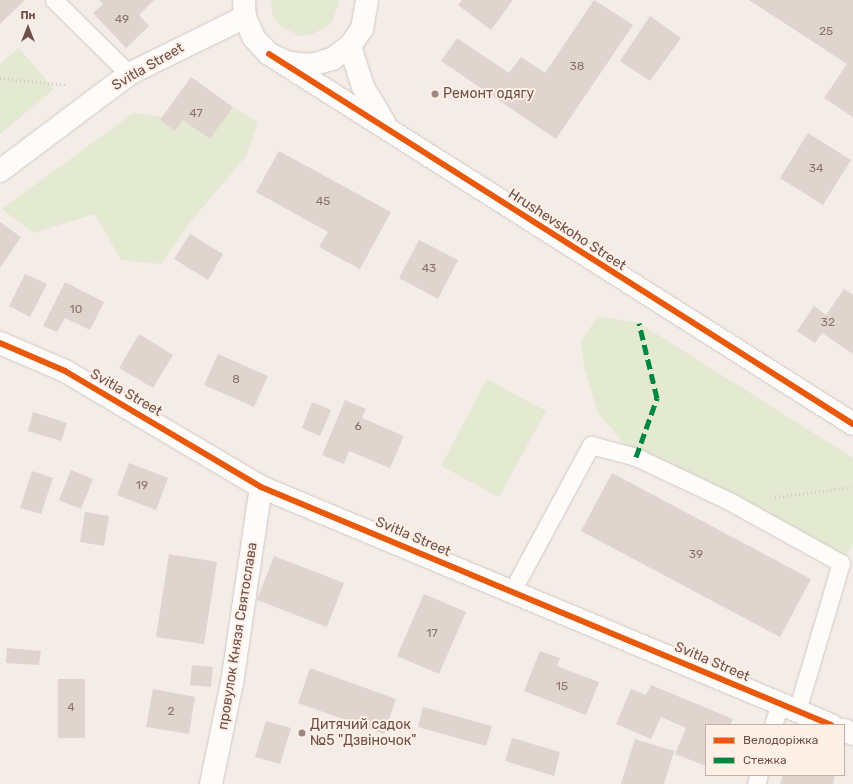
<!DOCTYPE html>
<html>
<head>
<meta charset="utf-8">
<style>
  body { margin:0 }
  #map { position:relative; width:853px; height:784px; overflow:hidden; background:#f4ece7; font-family:Rubik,sans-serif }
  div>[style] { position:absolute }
  .green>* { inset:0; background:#e4e9d2 }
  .building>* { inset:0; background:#e0d4cf }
  .path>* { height:2.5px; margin-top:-1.25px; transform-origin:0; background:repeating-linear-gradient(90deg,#d5cbc9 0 1px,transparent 0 4px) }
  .roads { filter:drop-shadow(0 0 1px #d2c8c4) drop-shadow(0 0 1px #d2c8c4) }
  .lane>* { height:17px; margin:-8.5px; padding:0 8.5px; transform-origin:8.5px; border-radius:8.5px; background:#fdfcfb }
  .street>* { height:22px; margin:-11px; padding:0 11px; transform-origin:11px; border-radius:11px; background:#fdfcfb }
  .secondary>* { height:22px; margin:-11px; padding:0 11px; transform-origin:11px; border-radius:11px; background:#fdfcfb }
  .quiet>* { height:5px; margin-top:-2.5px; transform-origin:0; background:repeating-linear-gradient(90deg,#00873e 0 10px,transparent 0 15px) }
  .cycleway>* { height:6px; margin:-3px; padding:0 3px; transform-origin:3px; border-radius:3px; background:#e8590c }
  .dots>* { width:11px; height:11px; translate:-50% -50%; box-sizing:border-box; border:2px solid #fef0e6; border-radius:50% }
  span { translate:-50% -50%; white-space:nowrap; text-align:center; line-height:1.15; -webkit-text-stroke:4px #fef0e6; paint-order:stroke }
  .number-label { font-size:12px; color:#8d736e }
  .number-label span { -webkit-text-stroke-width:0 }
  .street-label { font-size:14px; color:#6f504a }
  .poi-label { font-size:14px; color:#6f504a }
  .left { translate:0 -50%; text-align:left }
  .legend { position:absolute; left:705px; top:724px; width:140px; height:52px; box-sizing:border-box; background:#fef0e6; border:1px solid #c5b0a8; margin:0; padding:5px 7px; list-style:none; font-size:12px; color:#6f504a }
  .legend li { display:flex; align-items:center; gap:8px; height:20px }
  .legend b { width:20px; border:1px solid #c5b0a8 }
  .north { position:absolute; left:8px; top:8px; width:40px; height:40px; -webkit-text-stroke:3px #fef0e6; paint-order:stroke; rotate:0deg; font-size:11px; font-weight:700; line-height:16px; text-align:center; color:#6f504a }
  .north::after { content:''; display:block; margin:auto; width:14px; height:18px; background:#6f504a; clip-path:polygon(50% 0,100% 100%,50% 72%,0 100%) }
</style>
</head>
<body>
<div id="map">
  <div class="green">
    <div style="clip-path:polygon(271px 0,339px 0,339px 3px,331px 24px,311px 35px,300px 36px,280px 26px,273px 17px)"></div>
    <div style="clip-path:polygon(19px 48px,54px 89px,0 134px,0 64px)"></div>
    <div style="clip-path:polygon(233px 107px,258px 122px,246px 156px,192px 220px,161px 264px,121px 260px,95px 214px,33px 233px,2px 209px,133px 113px,200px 121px)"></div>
    <div style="clip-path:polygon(598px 316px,639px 323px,853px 458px,853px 544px,841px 563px,636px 457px,598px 413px,584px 366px,581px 341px)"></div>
    <div style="clip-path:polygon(487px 379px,546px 411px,499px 497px,441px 466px)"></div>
  </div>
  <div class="building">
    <div style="clip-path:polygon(0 0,25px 0,0 24px)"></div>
    <div style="clip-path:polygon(99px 0,154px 0,139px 15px,149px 26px,126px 48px,93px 13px,103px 4px)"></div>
    <div style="clip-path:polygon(462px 0,513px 0,491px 30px,458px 5px)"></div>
    <div style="clip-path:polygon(594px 0,633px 25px,556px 139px,441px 61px,457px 38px,509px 73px,521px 57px,545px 73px)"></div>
    <div style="clip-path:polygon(749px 0,853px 0,853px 117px,824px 98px,847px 64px)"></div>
    <div style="clip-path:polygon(650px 16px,681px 38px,650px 81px,620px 61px)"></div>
    <div style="clip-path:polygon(191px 77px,233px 107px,210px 139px,183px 120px,175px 131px,160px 120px)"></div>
    <div style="clip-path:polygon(808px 133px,851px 160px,823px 205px,780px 178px)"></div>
    <div style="clip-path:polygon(279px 151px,391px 212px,360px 269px,319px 247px,328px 232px,256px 192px)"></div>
    <div style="clip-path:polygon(0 222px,21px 237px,0 268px)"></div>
    <div style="clip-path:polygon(190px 234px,223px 254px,208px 280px,174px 259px)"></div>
    <div style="clip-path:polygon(419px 240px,458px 260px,438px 299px,399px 278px)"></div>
    <div style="clip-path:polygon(25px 274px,47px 284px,30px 317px,9px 306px)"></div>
    <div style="clip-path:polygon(65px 282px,104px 302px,90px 330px,65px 318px,57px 332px,43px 326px)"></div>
    <div style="clip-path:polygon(844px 289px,853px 295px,853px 354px,822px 333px,815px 343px,797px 331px,814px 306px,826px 315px)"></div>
    <div style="clip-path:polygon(139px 334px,173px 355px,153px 388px,119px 368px)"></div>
    <div style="clip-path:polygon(218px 354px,268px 376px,254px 407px,204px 385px)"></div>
    <div style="clip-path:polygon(345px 400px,366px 409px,362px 418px,404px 436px,390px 468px,349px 451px,344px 464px,322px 455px)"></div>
    <div style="clip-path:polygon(312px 402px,331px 410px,320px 436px,302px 428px)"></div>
    <div style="clip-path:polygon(33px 412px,67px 423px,61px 441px,28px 431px)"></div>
    <div style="clip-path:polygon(129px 463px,168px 478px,156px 510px,117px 495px)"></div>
    <div style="clip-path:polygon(71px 470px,93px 479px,81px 509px,59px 500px)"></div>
    <div style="clip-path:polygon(32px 471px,53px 478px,41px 514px,20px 508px)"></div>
    <div style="clip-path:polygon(612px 473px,811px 579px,780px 637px,581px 531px)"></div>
    <div style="clip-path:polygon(85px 512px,109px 516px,104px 546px,80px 542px)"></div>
    <div style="clip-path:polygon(169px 554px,217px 562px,204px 644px,156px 637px)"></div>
    <div style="clip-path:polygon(274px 556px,344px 583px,327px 627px,257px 600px)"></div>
    <div style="clip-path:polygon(424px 594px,466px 612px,439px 674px,397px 656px)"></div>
    <div style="clip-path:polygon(7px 648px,41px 651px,39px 665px,6px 663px)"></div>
    <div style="clip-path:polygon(540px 651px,560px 658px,557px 666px,599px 682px,586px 715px,524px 691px)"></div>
    <div style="clip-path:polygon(192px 665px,213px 667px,211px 687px,190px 685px)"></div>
    <div style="clip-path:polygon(310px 668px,396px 699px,384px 734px,298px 703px)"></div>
    <div style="clip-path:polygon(58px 679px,85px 679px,85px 738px,58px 738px)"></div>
    <div style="clip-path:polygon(651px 685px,733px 719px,730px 725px,706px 725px,706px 766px,675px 754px,686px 728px,661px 717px,651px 739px,616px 724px,631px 689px,646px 695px)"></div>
    <div style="clip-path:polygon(153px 689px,195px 697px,189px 734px,146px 727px)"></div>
    <div style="clip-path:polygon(423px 707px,492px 726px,486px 746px,418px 727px)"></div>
    <div style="clip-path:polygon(266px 721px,291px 728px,280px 764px,255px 757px)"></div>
    <div style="clip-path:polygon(512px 738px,560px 752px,554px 776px,505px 761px)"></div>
    <div style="clip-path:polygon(635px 739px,674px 751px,664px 784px,621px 784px)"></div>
    <div style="clip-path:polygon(783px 775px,835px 775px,833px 784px,780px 784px)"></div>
  </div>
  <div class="path">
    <div style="left:0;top:78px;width:66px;rotate:6.1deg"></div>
    <div style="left:775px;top:497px;width:79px;rotate:-7.3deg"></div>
  </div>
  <div class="roads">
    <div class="lane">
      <div style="left:54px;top:0;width:105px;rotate:44.6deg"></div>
      <div style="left:512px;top:591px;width:166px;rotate:-61.6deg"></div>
      <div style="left:591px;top:445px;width:47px;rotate:14.9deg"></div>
      <div style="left:636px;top:457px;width:105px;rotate:25.3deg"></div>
      <div style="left:731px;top:502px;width:126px;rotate:29deg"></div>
      <div style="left:841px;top:563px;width:154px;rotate:106.6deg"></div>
      <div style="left:773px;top:725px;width:23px;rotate:-72deg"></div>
      <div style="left:756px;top:784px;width:9px;rotate:-72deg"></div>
    </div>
    <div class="street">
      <div style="left:0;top:171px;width:161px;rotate:-36.9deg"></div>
      <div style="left:129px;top:74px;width:129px;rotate:-26.2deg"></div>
      <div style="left:0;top:343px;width:71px;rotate:23.3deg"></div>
      <div style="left:65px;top:371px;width:228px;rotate:30.6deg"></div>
      <div style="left:261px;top:487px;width:618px;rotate:22.66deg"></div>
      <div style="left:844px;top:730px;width:10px;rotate:24deg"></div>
      <div style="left:211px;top:784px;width:103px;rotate:-78.3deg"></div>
      <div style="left:232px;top:683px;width:198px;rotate:-81.6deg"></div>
    </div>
    <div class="secondary">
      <div style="left:244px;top:0;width:17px;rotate:87deg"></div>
      <div style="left:245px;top:17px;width:23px;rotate:67deg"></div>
      <div style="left:254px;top:38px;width:22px;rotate:47deg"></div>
      <div style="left:269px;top:54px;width:22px;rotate:24deg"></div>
      <div style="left:289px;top:63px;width:22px;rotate:5deg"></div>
      <div style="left:311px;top:65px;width:22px;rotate:-16deg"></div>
      <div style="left:332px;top:59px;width:22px;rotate:-36deg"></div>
      <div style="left:350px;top:46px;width:21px;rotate:-55deg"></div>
      <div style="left:362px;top:29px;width:29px;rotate:-80deg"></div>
      <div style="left:350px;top:46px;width:43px;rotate:72.4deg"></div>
      <div style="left:363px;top:87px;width:43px;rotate:59.3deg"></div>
      <div style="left:269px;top:54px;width:691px;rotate:32.36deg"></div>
    </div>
  </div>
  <div class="quiet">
    <div style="left:636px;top:457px;width:63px;rotate:-70.4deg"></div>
    <div style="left:657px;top:398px;width:77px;rotate:-103.5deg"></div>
  </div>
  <div class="cycleway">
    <div style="left:269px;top:54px;width:691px;rotate:32.36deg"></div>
    <div style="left:0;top:343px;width:71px;rotate:23.3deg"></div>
    <div style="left:65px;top:371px;width:228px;rotate:30.6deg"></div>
    <div style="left:261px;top:487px;width:618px;rotate:22.66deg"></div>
  </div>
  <div class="dots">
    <div style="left:435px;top:94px;background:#9e8781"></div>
    <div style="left:302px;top:733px;background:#9e8781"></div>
  </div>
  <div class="number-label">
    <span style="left:122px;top:20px">49</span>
    <span style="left:826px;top:32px">25</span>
    <span style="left:577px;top:67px">38</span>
    <span style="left:196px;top:114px">47</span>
    <span style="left:816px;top:169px">34</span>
    <span style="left:323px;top:202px">45</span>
    <span style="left:429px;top:269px">43</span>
    <span style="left:76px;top:310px">10</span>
    <span style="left:828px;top:323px">32</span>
    <span style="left:236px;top:380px">8</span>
    <span style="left:358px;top:427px">6</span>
    <span style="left:142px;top:486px">19</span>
    <span style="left:696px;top:555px">39</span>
    <span style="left:432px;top:634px">17</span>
    <span style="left:562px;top:687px">15</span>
    <span style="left:71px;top:708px">4</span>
    <span style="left:171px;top:712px">2</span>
  </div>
  <div class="street-label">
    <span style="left:148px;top:67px;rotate:-30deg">Svitla Street</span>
    <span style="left:567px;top:230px;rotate:33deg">Hrushevskoho Street</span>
    <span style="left:126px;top:393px;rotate:30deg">Svitla Street</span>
    <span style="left:413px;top:537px;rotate:23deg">Svitla Street</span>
    <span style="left:238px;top:636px;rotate:-81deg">провулок Князя Святослава</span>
    <span style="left:712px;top:662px;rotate:23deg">Svitla Street</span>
  </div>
  <div class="poi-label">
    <span class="left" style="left:443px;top:94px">Ремонт одягу</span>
    <span class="left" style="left:310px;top:733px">Дитячий садок<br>№5 "Дзвіночок"</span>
  </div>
  <ul class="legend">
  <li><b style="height:5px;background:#e8590c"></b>Велодоріжка</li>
  <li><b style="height:5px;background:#00873e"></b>Стежка</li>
  </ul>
  <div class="north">Пн</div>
</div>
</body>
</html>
